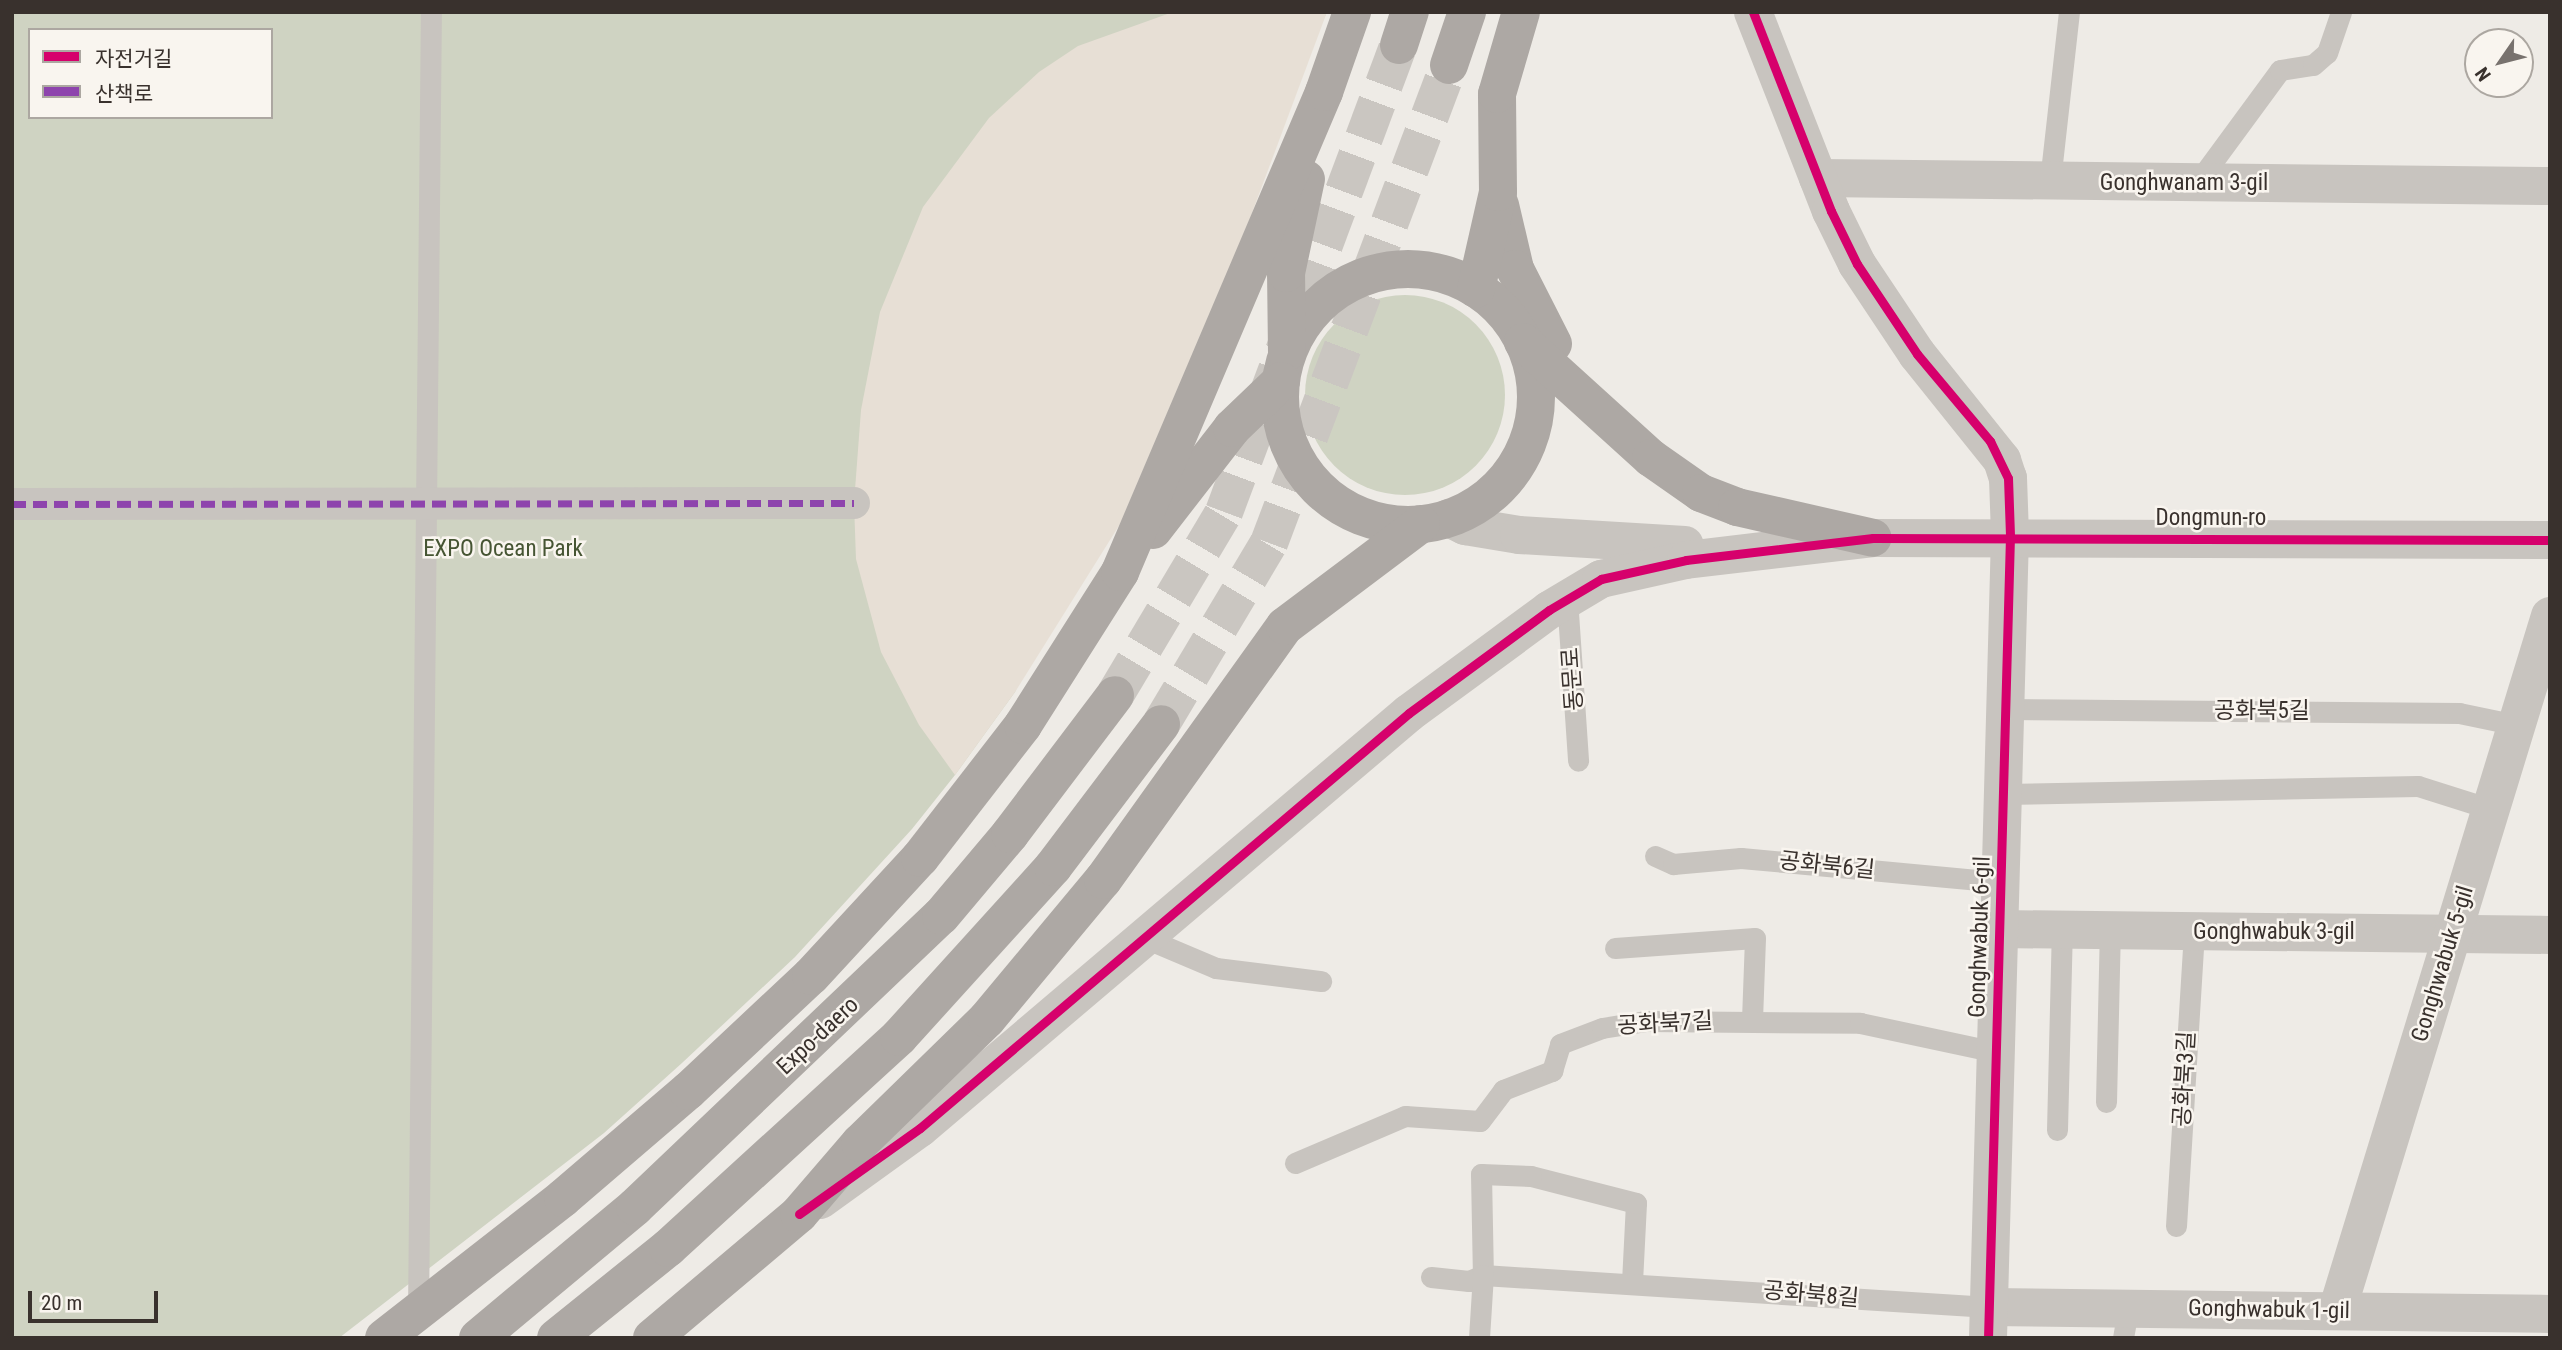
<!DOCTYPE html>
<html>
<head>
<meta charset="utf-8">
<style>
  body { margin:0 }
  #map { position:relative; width:2562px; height:1350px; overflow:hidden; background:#eeebe6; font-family:"Roboto Condensed","Noto Sans KR",sans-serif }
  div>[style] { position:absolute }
  .green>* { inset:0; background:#cfd3c2 }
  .round { border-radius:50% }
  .plaza>* { inset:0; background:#e7dfd5 }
  .primary-tunnel>* { height:38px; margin-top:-19px; transform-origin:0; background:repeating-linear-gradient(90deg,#cac6c1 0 38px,transparent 0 57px) }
  .service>* { height:21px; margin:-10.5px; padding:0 10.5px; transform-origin:10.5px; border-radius:10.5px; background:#c8c4bf }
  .pedestrian>* { height:32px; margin:-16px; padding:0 16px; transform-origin:16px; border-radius:16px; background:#c8c4bf }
  .minor>* { height:38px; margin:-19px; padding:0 19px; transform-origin:19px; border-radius:19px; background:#c8c4bf }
  .tertiary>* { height:38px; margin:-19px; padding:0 19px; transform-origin:19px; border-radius:19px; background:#c8c4bf }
  .primary>* { height:38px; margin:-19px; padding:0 19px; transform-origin:19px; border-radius:19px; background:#ada8a4 }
  .primary>.ring { margin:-19px; padding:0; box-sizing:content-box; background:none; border:38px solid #ada8a4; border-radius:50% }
  .quiet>* { height:7px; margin-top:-3.5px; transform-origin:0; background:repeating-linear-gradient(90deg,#8e44ad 0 14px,transparent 0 21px) }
  .cycleway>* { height:9px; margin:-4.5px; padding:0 4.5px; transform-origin:4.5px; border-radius:4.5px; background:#d6006c }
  span { translate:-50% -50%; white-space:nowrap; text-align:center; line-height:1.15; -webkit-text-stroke:5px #f9f5ef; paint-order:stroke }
  .street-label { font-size:23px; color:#39312d }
  .park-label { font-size:23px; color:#465533 }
  .frame { position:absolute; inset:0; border:14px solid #39312d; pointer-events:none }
  .legend { position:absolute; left:28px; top:28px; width:245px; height:91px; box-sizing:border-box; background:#f9f5ef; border:2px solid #aca7a1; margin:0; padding:9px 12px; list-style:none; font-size:21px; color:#39312d }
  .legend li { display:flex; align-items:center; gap:14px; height:35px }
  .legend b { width:35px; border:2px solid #aca7a1 }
  .north { position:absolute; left:2464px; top:28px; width:70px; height:70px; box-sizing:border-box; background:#f9f5ef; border:2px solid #aca7a1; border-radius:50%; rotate:235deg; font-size:19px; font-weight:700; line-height:28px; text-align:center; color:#39312d }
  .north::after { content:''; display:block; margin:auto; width:24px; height:32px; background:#78726e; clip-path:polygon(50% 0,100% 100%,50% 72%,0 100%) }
  .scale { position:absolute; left:28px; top:1291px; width:130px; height:32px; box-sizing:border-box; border:4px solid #39312d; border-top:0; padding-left:9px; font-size:21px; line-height:24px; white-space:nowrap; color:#39312d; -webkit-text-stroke:5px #f9f5ef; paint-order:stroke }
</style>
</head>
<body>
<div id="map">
  <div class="green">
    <div style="clip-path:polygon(evenodd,12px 12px,1327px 12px,1015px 692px,955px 775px,912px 829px,795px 957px,682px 1063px,604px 1133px,339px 1338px,12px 1338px,12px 12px,30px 30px,271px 30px,271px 117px,30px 117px,30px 30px)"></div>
    <div class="round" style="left:1305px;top:295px;width:200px;height:200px"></div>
  </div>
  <div class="plaza">
    <div style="clip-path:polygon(1173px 12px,1327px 12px,1249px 221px,1120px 524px,1015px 692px,955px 775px,919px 725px,881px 652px,856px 559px,854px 503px,861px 410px,880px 312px,923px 207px,989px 118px,1039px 72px,1078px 46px)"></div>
  </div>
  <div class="primary-tunnel">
    <div style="left:1115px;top:695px;width:213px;rotate:-59.2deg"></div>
    <div style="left:1224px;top:512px;width:499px;rotate:-69.5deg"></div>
    <div style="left:1161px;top:724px;width:211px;rotate:-59.2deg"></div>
    <div style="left:1269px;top:543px;width:511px;rotate:-69.37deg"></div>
  </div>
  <div class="service">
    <div style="left:2050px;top:181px;width:170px;rotate:-83.6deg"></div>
    <div style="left:2197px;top:183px;width:140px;rotate:-53.7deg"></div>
    <div style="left:2280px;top:70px;width:33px;rotate:-9deg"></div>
    <div style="left:2313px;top:65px;width:18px;rotate:-41deg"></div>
    <div style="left:2327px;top:53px;width:43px;rotate:-71.1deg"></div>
    <div style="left:1567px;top:598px;width:163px;rotate:86.1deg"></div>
    <div style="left:2006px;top:709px;width:453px;rotate:0.5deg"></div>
    <div style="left:2459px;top:713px;width:59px;rotate:11.7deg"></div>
    <div style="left:2003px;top:794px;width:415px;rotate:-1.1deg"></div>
    <div style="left:2418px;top:786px;width:77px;rotate:17.5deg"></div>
    <div style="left:1655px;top:856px;width:20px;rotate:24deg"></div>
    <div style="left:1673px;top:864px;width:68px;rotate:-5deg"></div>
    <div style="left:1741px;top:858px;width:261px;rotate:5.3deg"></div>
    <div style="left:1145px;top:938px;width:77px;rotate:22.9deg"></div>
    <div style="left:1216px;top:968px;width:106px;rotate:7.1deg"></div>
    <div style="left:1615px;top:948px;width:140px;rotate:-4.1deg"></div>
    <div style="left:1755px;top:938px;width:83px;rotate:92.1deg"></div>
    <div style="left:2106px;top:1102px;width:172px;rotate:-88.7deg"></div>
    <div style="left:2057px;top:1130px;width:200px;rotate:-88.6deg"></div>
    <div style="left:1295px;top:1163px;width:120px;rotate:-23.1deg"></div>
    <div style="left:1405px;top:1116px;width:75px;rotate:3.8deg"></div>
    <div style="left:1480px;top:1121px;width:39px;rotate:-53deg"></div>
    <div style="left:1503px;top:1090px;width:53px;rotate:-21.2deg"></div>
    <div style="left:1552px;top:1071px;width:28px;rotate:-73deg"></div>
    <div style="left:1560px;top:1044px;width:45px;rotate:-20.9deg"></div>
    <div style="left:1602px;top:1028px;width:45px;rotate:-9deg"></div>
    <div style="left:1646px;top:1021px;width:214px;rotate:0.5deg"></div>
    <div style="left:1860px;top:1023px;width:139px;rotate:12deg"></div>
    <div style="left:2176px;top:1226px;width:295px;rotate:-86.5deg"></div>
    <div style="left:1431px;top:1277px;width:38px;rotate:6deg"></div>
    <div style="left:1469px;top:1281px;width:15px;rotate:-23deg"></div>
    <div style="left:1632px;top:1282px;width:79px;rotate:-87.1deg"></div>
    <div style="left:1636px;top:1203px;width:108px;rotate:-165.6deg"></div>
    <div style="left:1531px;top:1176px;width:50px;rotate:-177.7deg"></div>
    <div style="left:1481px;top:1174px;width:101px;rotate:88.9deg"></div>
    <div style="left:1483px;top:1275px;width:507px;rotate:3.62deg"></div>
    <div style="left:418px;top:1312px;width:1300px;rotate:-89.43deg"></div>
    <div style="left:1479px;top:1338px;width:63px;rotate:-86.4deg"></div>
    <div style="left:2123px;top:1338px;width:29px;rotate:-80deg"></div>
  </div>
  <div class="pedestrian">
    <div style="left:12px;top:504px;width:842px;rotate:-0.07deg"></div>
  </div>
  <div class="minor">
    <div style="left:1818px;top:178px;width:732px;rotate:0.63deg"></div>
    <div style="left:1999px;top:929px;width:551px;rotate:0.62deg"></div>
    <div style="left:1989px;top:1307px;width:561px;rotate:0.71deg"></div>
    <div style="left:2337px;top:1311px;width:727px;rotate:-72.96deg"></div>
    <div style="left:1988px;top:1338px;width:802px;rotate:-88.43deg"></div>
  </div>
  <div class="tertiary">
    <div style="left:1753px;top:12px;width:214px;rotate:68.6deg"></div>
    <div style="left:1831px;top:211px;width:59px;rotate:63.9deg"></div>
    <div style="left:1857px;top:264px;width:108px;rotate:56.3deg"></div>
    <div style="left:1917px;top:354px;width:136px;rotate:51.3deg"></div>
    <div style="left:2002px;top:460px;width:19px;rotate:72deg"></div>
    <div style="left:2008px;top:478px;width:58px;rotate:88deg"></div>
    <div style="left:1449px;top:518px;width:18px;rotate:27deg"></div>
    <div style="left:1465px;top:526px;width:55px;rotate:9.5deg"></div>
    <div style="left:1519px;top:535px;width:166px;rotate:3.4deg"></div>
    <div style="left:820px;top:1200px;width:123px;rotate:-35.8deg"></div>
    <div style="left:920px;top:1128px;width:641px;rotate:-40.32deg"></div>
    <div style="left:1409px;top:713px;width:174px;rotate:-36.3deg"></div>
    <div style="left:1549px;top:610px;width:61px;rotate:-30.8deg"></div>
    <div style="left:1601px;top:579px;width:87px;rotate:-12.6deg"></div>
    <div style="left:1686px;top:560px;width:188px;rotate:-6.7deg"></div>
    <div style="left:1873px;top:538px;width:677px;rotate:0.17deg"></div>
  </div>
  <div class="primary">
    <div style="left:1399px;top:45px;width:35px;rotate:-72deg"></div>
    <div style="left:1449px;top:65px;width:56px;rotate:-71.2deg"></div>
    <div style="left:1500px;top:205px;width:66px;rotate:76.8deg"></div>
    <div style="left:1515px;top:269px;width:84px;rotate:63.1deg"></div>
    <div class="ring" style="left:1280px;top:269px;width:218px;height:218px"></div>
    <div style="left:1476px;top:289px;width:99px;rotate:-77.2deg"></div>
    <div style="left:1498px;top:192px;width:98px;rotate:-90.6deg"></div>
    <div style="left:1497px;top:94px;width:85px;rotate:-73.7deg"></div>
    <div style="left:1523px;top:342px;width:173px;rotate:42.2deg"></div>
    <div style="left:1651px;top:458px;width:61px;rotate:35deg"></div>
    <div style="left:1701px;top:493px;width:39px;rotate:21deg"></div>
    <div style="left:1737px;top:507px;width:139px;rotate:12.8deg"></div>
    <div style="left:1287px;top:352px;width:79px;rotate:-90.7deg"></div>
    <div style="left:1286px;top:273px;width:96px;rotate:-78deg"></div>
    <div style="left:1153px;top:530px;width:129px;rotate:-52.2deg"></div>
    <div style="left:1232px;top:428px;width:68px;rotate:-43.8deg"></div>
    <div style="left:384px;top:1338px;width:227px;rotate:-38deg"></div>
    <div style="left:563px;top:1198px;width:165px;rotate:-40.6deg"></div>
    <div style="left:688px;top:1091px;width:168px;rotate:-43.1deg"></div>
    <div style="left:811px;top:976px;width:161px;rotate:-47.3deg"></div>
    <div style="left:920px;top:858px;width:168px;rotate:-52.2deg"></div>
    <div style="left:1023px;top:725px;width:181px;rotate:-57.6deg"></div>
    <div style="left:1120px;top:572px;width:522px;rotate:-66.97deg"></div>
    <div style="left:1324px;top:92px;width:85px;rotate:-70.7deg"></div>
    <div style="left:478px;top:1338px;width:204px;rotate:-39.8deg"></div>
    <div style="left:635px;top:1207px;width:422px;rotate:-43.6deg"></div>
    <div style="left:941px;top:916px;width:107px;rotate:-49.9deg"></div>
    <div style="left:1010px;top:834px;width:174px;rotate:-52.9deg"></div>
    <div style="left:556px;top:1338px;width:144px;rotate:-38.8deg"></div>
    <div style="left:668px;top:1248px;width:313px;rotate:-42.4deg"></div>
    <div style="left:899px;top:1037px;width:229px;rotate:-47.8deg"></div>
    <div style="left:1053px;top:867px;width:179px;rotate:-52.9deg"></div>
    <div style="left:652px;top:1338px;width:192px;rotate:-40.1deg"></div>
    <div style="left:799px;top:1214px;width:94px;rotate:-49.3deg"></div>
    <div style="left:860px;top:1143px;width:177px;rotate:-44.3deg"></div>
    <div style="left:987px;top:1019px;width:181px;rotate:-50.2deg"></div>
    <div style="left:1103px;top:880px;width:312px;rotate:-54.4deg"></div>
    <div style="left:1285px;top:626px;width:170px;rotate:-36.9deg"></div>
  </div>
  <div class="quiet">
    <div style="left:12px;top:504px;width:842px;rotate:-0.07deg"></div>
  </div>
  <div class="cycleway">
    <div style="left:1753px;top:12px;width:214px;rotate:68.6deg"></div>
    <div style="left:1831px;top:211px;width:59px;rotate:63.9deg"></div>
    <div style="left:1857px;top:264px;width:108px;rotate:56.3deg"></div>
    <div style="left:1917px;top:354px;width:114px;rotate:50deg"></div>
    <div style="left:1990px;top:441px;width:41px;rotate:64.1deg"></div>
    <div style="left:2008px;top:478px;width:58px;rotate:88deg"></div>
    <div style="left:2010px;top:536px;width:802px;rotate:91.57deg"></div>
    <div style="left:799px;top:1214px;width:148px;rotate:-35.4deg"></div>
    <div style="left:920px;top:1128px;width:641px;rotate:-40.32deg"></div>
    <div style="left:1409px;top:713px;width:174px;rotate:-36.3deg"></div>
    <div style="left:1549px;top:610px;width:61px;rotate:-30.8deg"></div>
    <div style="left:1601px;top:579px;width:87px;rotate:-12.6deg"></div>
    <div style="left:1686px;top:560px;width:188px;rotate:-6.7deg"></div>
    <div style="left:1873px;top:538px;width:677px;rotate:0.17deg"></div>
  </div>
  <div class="street-label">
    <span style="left:2184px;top:183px">Gonghwanam 3-gil</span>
    <span style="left:2211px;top:518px">Dongmun-ro</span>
    <span style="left:1573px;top:679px;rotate:-94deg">동문로</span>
    <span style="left:2262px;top:711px">공화북5길</span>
    <span style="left:1827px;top:866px;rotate:6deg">공화북6길</span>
    <span style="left:2274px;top:932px">Gonghwabuk 3-gil</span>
    <span style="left:1980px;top:937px;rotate:-88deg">Gonghwabuk 6-gil</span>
    <span style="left:2443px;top:964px;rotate:-73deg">Gonghwabuk 5-gil</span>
    <span style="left:1665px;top:1024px;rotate:-3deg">공화북7길</span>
    <span style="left:818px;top:1036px;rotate:-43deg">Expo-daero</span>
    <span style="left:2185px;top:1079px;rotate:-87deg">공화북3길</span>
    <span style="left:1811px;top:1295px;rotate:5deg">공화북8길</span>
    <span style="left:2269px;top:1310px;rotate:1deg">Gonghwabuk 1-gil</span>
  </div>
  <div class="park-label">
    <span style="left:503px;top:549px">EXPO Ocean Park</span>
  </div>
  <div class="frame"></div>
  <ul class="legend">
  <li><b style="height:9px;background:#d6006c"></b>자전거길</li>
  <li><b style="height:9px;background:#8e44ad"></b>산책로</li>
  </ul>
  <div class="north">N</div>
  <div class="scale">20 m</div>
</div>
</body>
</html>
